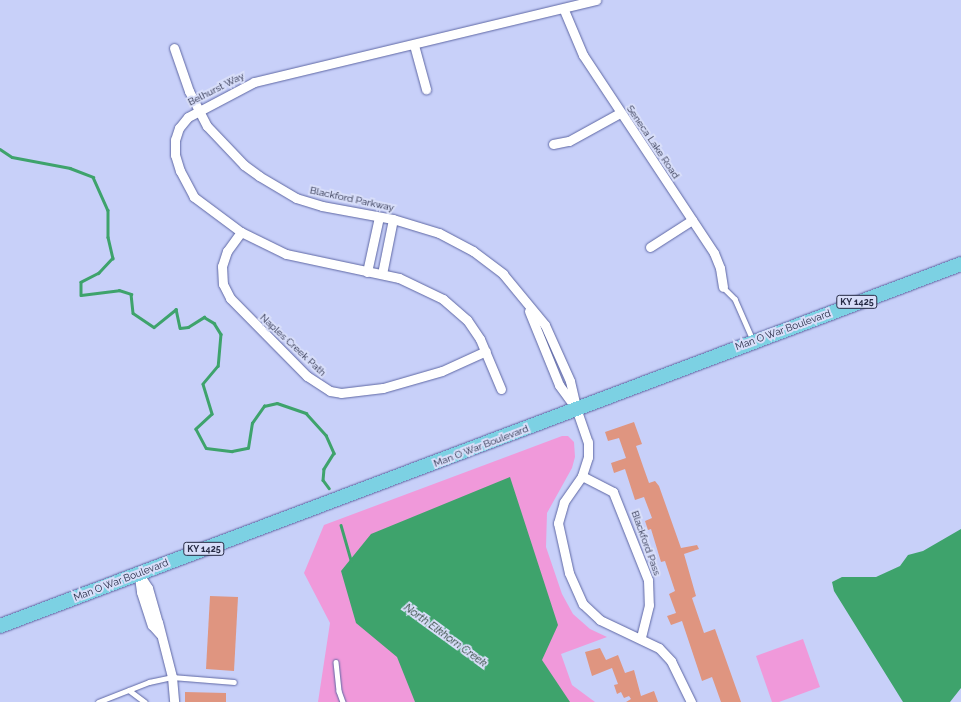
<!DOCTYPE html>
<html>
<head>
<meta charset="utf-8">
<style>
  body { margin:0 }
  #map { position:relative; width:961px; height:702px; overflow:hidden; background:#c8d0f9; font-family:Raleway,sans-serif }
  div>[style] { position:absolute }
  .green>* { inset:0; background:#f099da }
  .water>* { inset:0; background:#3ea36c }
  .stream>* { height:2.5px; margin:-1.25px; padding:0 1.25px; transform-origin:1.25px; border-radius:1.25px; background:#3ea36c }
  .building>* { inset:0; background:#df9580 }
  .roads { filter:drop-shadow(0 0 1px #5e67a4) drop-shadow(0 0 1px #5e67a4) }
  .lane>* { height:4.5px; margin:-2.25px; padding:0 2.25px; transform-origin:2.25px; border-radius:2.25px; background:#fff }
  .street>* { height:9px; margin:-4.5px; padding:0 4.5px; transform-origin:4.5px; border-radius:4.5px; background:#fff }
  .primary>* { height:14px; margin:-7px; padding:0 7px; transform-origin:7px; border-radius:7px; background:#7cd1e3 }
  span { translate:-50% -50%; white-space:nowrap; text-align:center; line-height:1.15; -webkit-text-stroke:4px #d8def9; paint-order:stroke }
  .shield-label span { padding:1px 3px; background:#d8def9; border:1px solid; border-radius:3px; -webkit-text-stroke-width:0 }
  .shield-label { font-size:9px; color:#272b45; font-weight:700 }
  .street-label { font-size:10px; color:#272b45 }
  .water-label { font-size:11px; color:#1d3325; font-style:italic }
</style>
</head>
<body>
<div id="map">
  <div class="green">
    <div style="clip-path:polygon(562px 436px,568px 436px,574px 442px,575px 457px,572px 468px,547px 513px,546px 547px,562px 594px,573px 614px,590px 629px,607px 637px,561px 654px,572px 685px,595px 702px,318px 702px,330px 623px,304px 573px,324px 525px)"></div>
    <div style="clip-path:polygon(803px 639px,820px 687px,779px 702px,772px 702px,756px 656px)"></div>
  </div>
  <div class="water">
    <div style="clip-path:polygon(510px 477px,558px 625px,542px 660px,570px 702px,415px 702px,397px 657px,356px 623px,341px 571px,371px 534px)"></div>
    <div style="clip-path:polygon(961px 529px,961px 688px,950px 702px,903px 702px,834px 591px,832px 582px,842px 577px,876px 577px,900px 566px,908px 555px,923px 551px)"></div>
  </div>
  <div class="stream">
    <div style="left:0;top:149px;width:14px;rotate:34deg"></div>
    <div style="left:12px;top:157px;width:59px;rotate:10.7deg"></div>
    <div style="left:70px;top:168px;width:25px;rotate:21deg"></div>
    <div style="left:93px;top:177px;width:36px;rotate:66deg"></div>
    <div style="left:108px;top:210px;width:27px;rotate:90deg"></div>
    <div style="left:108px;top:237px;width:22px;rotate:77deg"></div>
    <div style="left:113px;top:258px;width:21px;rotate:133deg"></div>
    <div style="left:99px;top:273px;width:20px;rotate:153deg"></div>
    <div style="left:81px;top:282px;width:13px;rotate:90deg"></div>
    <div style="left:81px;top:295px;width:38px;rotate:-7deg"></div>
    <div style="left:119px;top:290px;width:13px;rotate:18deg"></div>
    <div style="left:131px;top:294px;width:19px;rotate:84deg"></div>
    <div style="left:133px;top:313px;width:25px;rotate:34deg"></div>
    <div style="left:154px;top:327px;width:28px;rotate:-39deg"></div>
    <div style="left:176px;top:309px;width:19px;rotate:78deg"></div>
    <div style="left:180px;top:328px;width:8px;rotate:-7deg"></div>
    <div style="left:188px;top:327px;width:19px;rotate:-32deg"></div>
    <div style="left:204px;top:317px;width:12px;rotate:31deg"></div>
    <div style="left:214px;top:323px;width:13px;rotate:58deg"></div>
    <div style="left:221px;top:334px;width:32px;rotate:95deg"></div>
    <div style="left:218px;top:366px;width:23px;rotate:130deg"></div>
    <div style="left:203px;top:384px;width:31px;rotate:73deg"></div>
    <div style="left:212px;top:414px;width:22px;rotate:137deg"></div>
    <div style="left:196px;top:429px;width:21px;rotate:62deg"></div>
    <div style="left:206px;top:448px;width:26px;rotate:7deg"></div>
    <div style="left:232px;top:451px;width:16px;rotate:-11deg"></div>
    <div style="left:248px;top:448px;width:25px;rotate:-81deg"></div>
    <div style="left:252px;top:423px;width:21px;rotate:-55deg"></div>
    <div style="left:264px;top:406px;width:13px;rotate:-13deg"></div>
    <div style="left:277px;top:403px;width:31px;rotate:19deg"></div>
    <div style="left:306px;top:413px;width:30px;rotate:48deg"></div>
    <div style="left:326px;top:435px;width:20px;rotate:66deg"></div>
    <div style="left:334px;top:453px;width:19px;rotate:122deg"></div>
    <div style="left:324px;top:469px;width:11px;rotate:95deg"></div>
    <div style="left:323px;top:480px;width:10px;rotate:53deg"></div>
    <div style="left:341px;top:525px;width:37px;rotate:74deg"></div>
  </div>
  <div class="building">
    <div style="clip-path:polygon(634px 422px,642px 444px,636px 446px,644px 469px,649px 483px,655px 481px,659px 486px,681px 548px,697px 545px,699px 549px,684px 554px,696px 596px,692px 598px,704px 633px,715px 629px,741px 702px,721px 702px,712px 677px,702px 681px,682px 621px,671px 625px,667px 616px,676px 613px,669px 594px,675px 591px,665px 561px,661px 562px,651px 529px,648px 530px,645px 521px,652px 518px,644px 497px,635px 500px,625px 469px,614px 473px,611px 463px,626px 458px,619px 438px,608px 441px,605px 432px)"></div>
    <div style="clip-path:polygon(210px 596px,238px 597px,234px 671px,206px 669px)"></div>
    <div style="clip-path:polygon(600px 648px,606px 660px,618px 655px,625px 673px,634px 670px,641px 696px,654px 691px,658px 702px,626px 702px,631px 699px,629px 696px,624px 698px,621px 692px,617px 694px,614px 685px,618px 684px,612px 668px,592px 676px,585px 652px)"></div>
    <div style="clip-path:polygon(185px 692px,226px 693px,226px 702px,185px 702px)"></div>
  </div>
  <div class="roads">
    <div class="lane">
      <div style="left:723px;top:287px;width:17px;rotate:45deg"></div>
      <div style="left:735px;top:299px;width:45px;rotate:66.3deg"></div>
      <div style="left:336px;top:662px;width:29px;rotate:84deg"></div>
      <div style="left:339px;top:691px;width:12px;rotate:70deg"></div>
      <div style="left:129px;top:690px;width:20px;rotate:37deg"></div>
      <div style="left:98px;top:702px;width:55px;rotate:-21.4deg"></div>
      <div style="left:149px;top:682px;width:24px;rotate:-12deg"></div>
      <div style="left:172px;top:677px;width:62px;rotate:4.6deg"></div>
    </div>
    <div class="street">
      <div style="left:564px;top:10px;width:49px;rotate:67.1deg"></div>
      <div style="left:583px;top:55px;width:237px;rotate:56.5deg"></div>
      <div style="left:714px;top:253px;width:16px;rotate:68deg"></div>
      <div style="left:720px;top:268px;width:19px;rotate:81deg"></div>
      <div style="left:414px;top:45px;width:46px;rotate:74.7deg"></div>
      <div style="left:174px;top:48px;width:46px;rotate:70.8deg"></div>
      <div style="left:189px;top:91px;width:39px;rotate:63deg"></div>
      <div style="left:207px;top:126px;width:54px;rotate:46.5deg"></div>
      <div style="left:244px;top:165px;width:19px;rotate:36deg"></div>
      <div style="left:259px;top:176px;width:43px;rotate:30.7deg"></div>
      <div style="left:296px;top:198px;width:27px;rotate:17deg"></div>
      <div style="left:322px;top:206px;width:72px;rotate:10.4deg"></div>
      <div style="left:393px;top:219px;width:48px;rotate:16.9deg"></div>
      <div style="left:439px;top:233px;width:38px;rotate:28deg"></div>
      <div style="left:473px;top:251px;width:38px;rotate:37deg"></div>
      <div style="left:503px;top:274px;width:66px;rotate:50.5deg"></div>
      <div style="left:545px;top:325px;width:61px;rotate:65.9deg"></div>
      <div style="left:570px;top:381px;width:28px;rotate:77deg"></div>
      <div style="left:553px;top:144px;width:16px;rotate:-11deg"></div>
      <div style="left:569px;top:141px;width:58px;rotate:-28.8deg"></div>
      <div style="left:241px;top:232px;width:24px;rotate:126deg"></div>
      <div style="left:227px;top:251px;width:16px;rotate:108deg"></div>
      <div style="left:222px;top:266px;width:18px;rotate:87deg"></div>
      <div style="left:223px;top:284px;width:16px;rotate:63deg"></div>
      <div style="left:230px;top:298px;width:110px;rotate:45.4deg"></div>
      <div style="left:307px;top:376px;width:27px;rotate:33deg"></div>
      <div style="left:330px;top:391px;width:11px;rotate:10deg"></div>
      <div style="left:341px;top:393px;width:42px;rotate:-6.8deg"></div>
      <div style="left:383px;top:388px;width:61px;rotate:-16.1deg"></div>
      <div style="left:442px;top:371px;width:48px;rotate:-24.4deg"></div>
      <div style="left:650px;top:247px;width:50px;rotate:-32.7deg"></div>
      <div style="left:367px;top:272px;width:56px;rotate:-77.7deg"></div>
      <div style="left:382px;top:274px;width:56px;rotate:-78.7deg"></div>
      <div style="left:529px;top:311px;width:80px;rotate:67.9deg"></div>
      <div style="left:559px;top:385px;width:29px;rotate:54deg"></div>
      <div style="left:576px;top:408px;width:36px;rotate:71deg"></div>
      <div style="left:588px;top:442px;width:15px;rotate:90deg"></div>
      <div style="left:588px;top:457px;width:20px;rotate:108deg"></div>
      <div style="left:582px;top:476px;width:32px;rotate:125deg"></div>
      <div style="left:564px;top:502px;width:22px;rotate:106deg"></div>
      <div style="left:558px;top:523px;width:51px;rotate:77.6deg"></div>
      <div style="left:569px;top:573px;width:34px;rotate:66deg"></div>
      <div style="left:583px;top:604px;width:23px;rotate:43deg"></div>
      <div style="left:600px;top:620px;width:65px;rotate:25.4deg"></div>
      <div style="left:659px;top:648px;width:18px;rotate:47deg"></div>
      <div style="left:671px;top:661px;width:46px;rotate:64deg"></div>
      <div style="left:501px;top:389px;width:54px;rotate:-112.8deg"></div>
      <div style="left:480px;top:339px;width:23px;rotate:-124deg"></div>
      <div style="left:467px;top:320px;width:32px;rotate:-139deg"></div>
      <div style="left:443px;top:299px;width:49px;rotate:-154.5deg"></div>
      <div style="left:399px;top:278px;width:116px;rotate:-168deg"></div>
      <div style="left:286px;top:254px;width:50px;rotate:-153.9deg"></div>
      <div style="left:241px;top:232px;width:59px;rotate:-143.3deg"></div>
      <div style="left:194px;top:197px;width:30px;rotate:-118deg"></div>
      <div style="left:180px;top:171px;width:17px;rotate:-107deg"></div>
      <div style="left:175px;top:155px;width:15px;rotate:-90deg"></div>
      <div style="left:175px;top:140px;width:13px;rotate:-72deg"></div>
      <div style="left:179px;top:128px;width:14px;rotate:-51deg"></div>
      <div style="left:188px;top:117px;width:75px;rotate:-27.9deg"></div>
      <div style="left:254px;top:82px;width:352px;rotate:-13.5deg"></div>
      <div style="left:582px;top:476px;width:35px;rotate:27deg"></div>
      <div style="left:613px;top:492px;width:95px;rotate:68.3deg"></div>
      <div style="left:648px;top:580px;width:25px;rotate:88deg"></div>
      <div style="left:649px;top:605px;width:33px;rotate:104deg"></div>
      <div style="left:138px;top:573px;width:18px;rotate:56deg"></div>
      <div style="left:148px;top:588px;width:35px;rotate:74deg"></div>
      <div style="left:158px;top:622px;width:57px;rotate:75.7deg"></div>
      <div style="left:172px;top:677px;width:25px;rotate:85deg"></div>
      <div style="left:139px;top:577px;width:15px;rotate:82deg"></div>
      <div style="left:141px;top:592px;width:35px;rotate:72deg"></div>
      <div style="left:152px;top:625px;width:12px;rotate:48deg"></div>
    </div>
    <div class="primary">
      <div style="left:0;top:626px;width:1027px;rotate:-20.64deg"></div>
    </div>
  </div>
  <div class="shield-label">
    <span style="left:857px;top:302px">KY 1425</span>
    <span style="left:204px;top:549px">KY 1425</span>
  </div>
  <div class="street-label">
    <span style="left:216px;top:89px;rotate:-27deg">Belhurst Way</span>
    <span style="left:653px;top:142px;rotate:56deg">Seneca Lake Road</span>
    <span style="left:352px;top:199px;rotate:12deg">Blackford Parkway</span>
    <span style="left:783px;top:330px;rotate:-20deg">Man O War Boulevard</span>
    <span style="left:293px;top:345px;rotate:43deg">Naples Creek Path</span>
    <span style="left:481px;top:446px;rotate:-21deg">Man O War Boulevard</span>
    <span style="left:646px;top:543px;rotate:70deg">Blackford Pass</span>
    <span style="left:121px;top:580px;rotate:-21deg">Man O War Boulevard</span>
  </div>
  <div class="water-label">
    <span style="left:445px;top:636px;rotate:36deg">North Elkhorn Creek</span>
  </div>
</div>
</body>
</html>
